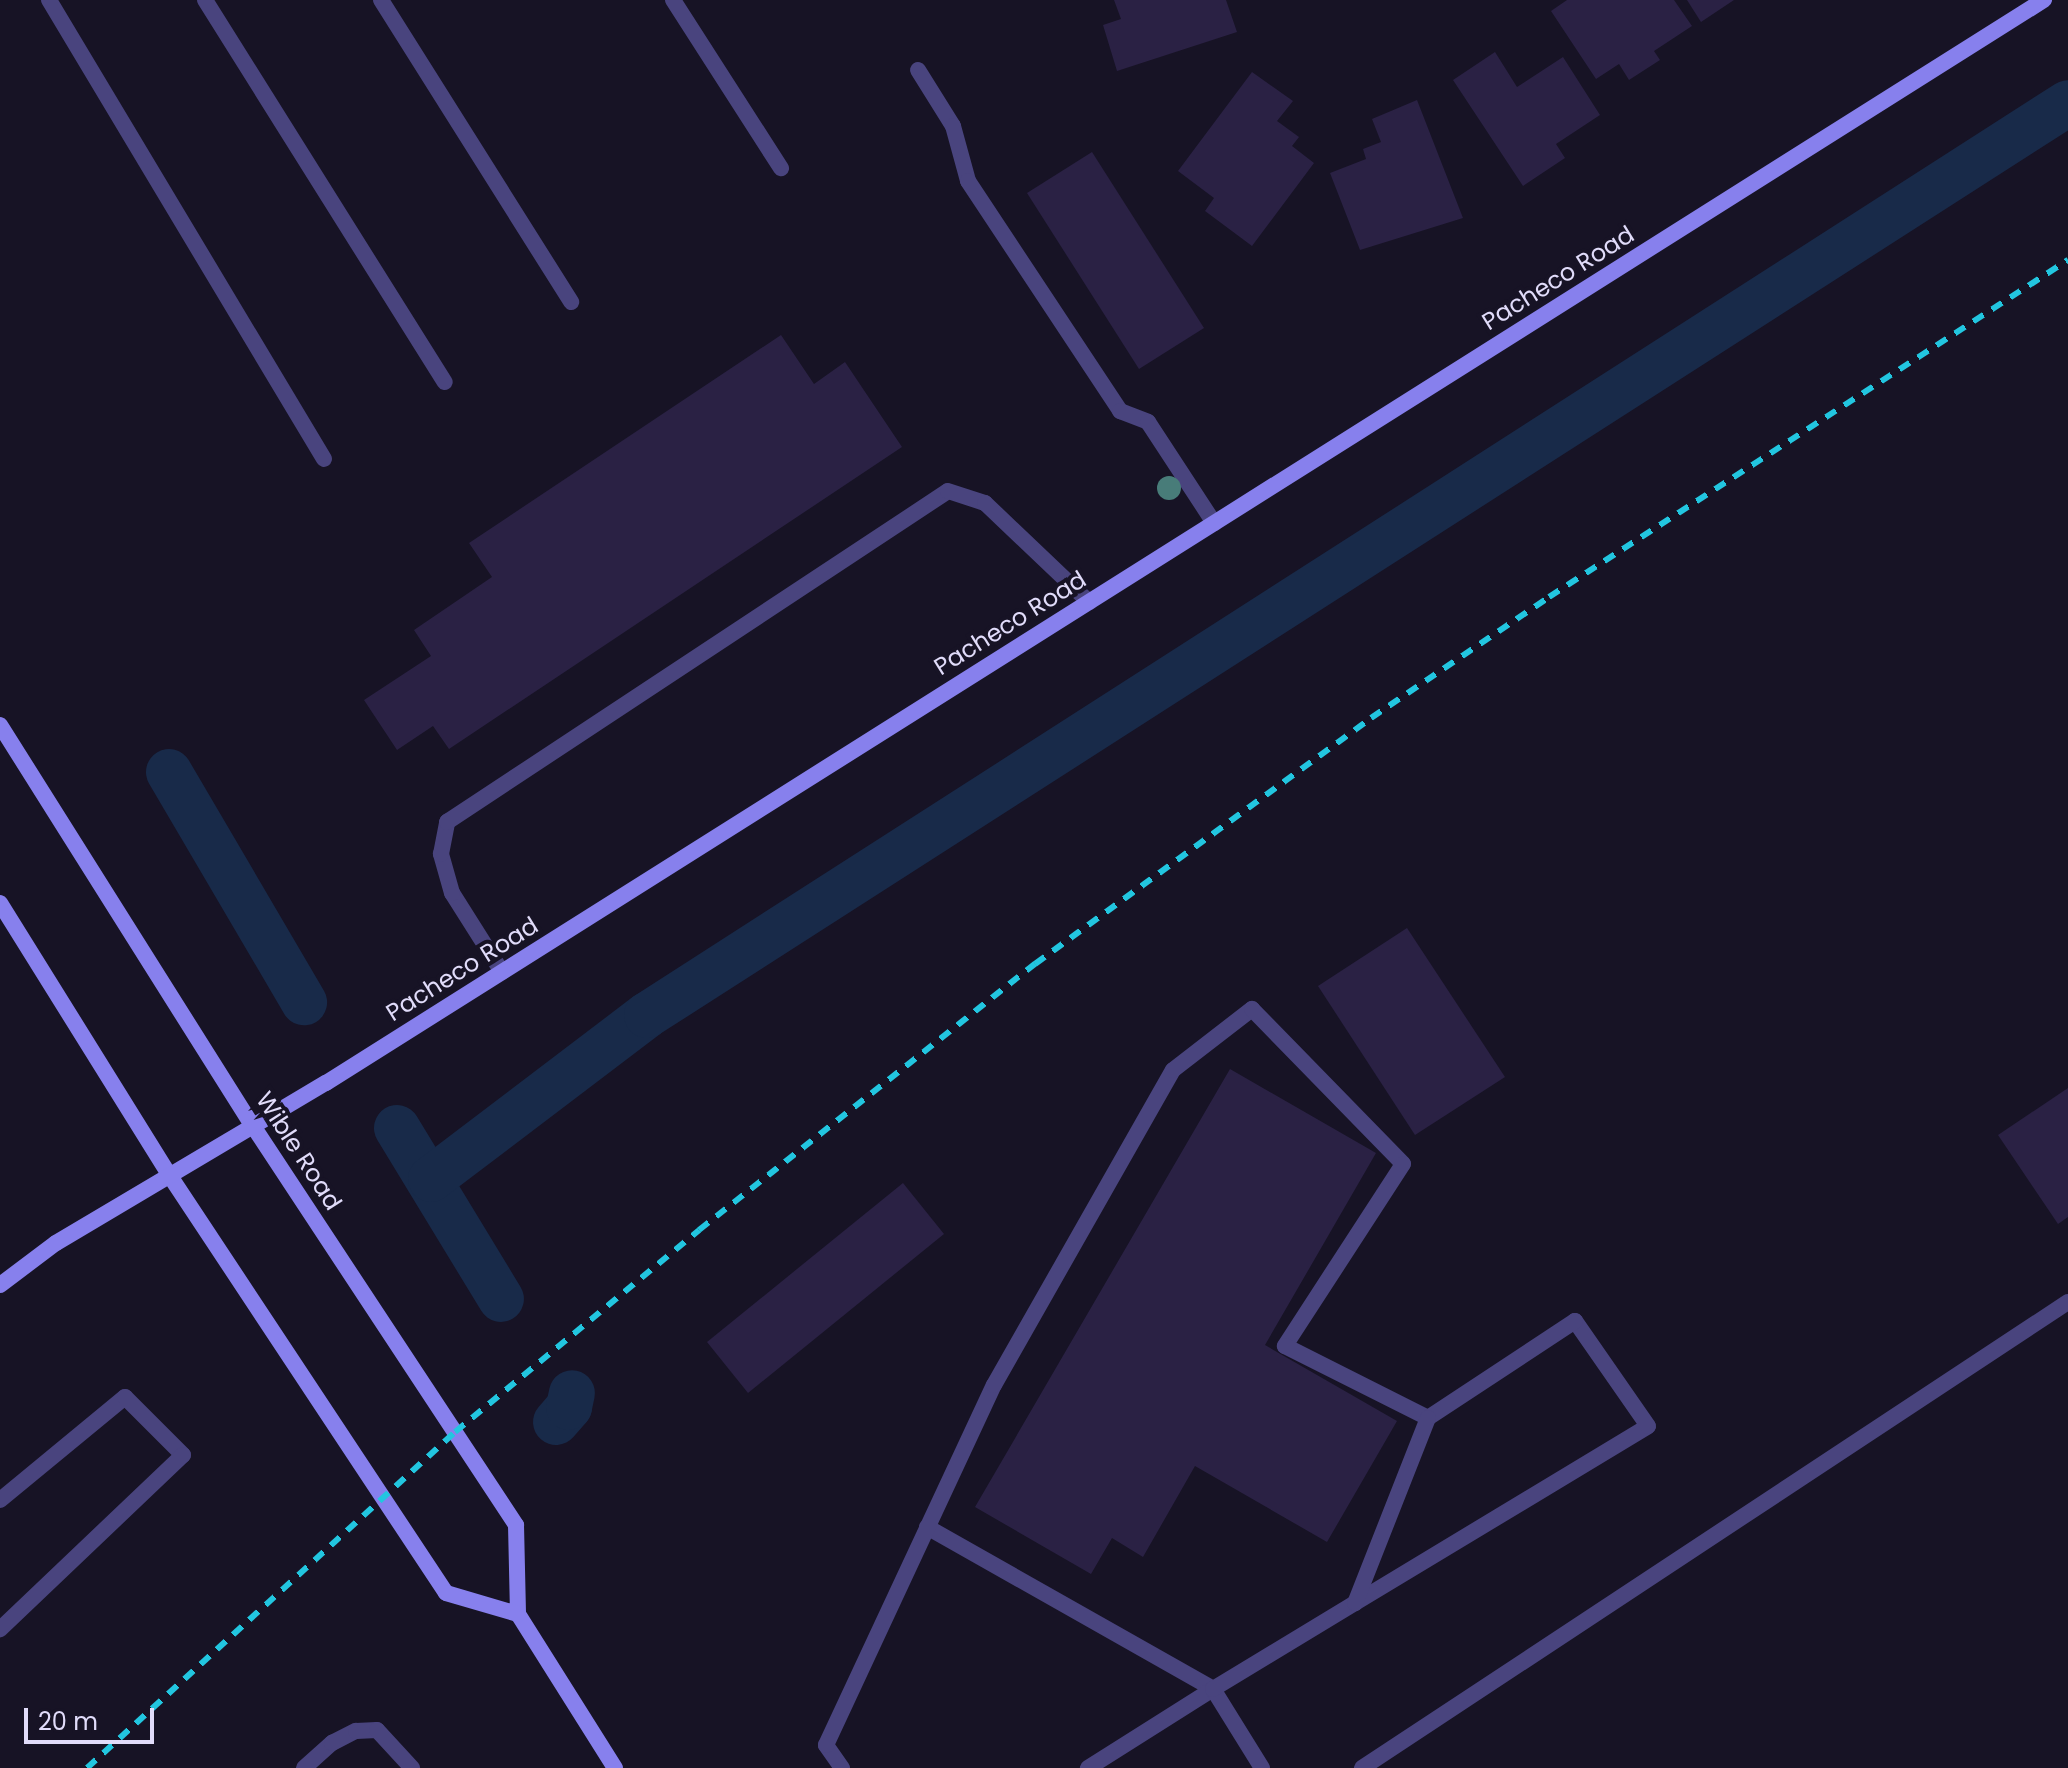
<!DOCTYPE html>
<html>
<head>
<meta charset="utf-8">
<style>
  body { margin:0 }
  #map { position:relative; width:2068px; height:1768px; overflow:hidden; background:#171325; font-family:Poppins,sans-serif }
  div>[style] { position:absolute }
  .canal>* { height:46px; margin:-23px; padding:0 23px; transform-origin:23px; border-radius:23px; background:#182a49 }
  .building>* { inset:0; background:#2a2144 }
  .lane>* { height:16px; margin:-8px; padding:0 8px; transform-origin:8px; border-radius:8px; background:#49447e }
  .secondary>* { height:16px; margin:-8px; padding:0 8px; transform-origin:8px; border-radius:8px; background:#8780ed }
  .rail>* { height:6px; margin-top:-3px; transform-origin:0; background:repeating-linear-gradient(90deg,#22c6e0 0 12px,transparent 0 22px) }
  .trees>* { width:24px; height:24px; margin:-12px; border-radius:50%; background:#487c79 }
  span { translate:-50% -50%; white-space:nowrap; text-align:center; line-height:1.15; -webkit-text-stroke:8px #171325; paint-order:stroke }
  .street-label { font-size:24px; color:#e1dcfa }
  .scale { position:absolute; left:24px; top:1708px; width:130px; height:36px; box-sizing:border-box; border:4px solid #e1dcfa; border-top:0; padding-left:10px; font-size:24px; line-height:28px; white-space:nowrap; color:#e1dcfa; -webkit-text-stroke:6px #171325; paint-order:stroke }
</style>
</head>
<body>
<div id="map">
  <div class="canal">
    <div style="left:169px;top:772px;width:267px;rotate:59.6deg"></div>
    <div style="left:397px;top:1128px;width:200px;rotate:58.7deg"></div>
    <div style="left:431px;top:1179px;width:271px;rotate:-37.2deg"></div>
    <div style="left:647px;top:1015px;width:1688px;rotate:-32.69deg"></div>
    <div style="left:556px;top:1422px;width:20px;rotate:-49deg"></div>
    <div style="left:569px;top:1407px;width:14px;rotate:-78deg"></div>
  </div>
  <div class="building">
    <div style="clip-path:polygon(1114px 0,1226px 0,1237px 32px,1117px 71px,1103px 25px,1121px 19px)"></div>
    <div style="clip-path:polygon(1567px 0,1674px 0,1692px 26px,1654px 51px,1660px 60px,1629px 80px,1619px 64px,1596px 79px,1551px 11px)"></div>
    <div style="clip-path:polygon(1687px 0,1734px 0,1701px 22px)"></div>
    <div style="clip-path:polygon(1495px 52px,1517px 87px,1563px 57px,1600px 115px,1556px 144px,1565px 158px,1523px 186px,1453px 80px)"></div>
    <div style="clip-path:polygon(1252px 72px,1293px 101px,1277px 121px,1299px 137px,1292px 146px,1314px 163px,1252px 246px,1205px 211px,1214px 198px,1178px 171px)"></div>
    <div style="clip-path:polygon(1417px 100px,1463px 218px,1360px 250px,1330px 173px,1366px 159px,1363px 149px,1381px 142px,1372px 119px)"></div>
    <div style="clip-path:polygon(1092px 152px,1204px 328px,1139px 369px,1027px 193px)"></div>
    <div style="clip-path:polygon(781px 335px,814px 384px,845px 362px,902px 447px,449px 749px,433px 726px,397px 750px,364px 700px,431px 656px,414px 630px,492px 577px,469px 543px)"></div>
    <div style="clip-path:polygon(1407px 928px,1505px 1077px,1415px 1135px,1318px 986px)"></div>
    <div style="clip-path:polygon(1230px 1069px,1376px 1153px,1265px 1345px,1397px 1421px,1327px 1542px,1195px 1466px,1143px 1557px,1112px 1538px,1091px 1574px,975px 1507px)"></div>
    <div style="clip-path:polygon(2068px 1088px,2068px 1217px,2058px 1224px,1998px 1135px)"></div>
    <div style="clip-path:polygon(903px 1183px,944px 1234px,748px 1393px,707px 1342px)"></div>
  </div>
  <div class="lane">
    <div style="left:49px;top:0;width:535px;rotate:59.07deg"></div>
    <div style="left:205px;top:0;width:451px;rotate:57.9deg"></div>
    <div style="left:381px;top:0;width:357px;rotate:57.8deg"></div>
    <div style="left:673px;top:0;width:200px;rotate:57.3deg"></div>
    <div style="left:918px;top:70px;width:66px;rotate:58deg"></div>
    <div style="left:953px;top:126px;width:57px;rotate:74.7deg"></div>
    <div style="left:968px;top:181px;width:276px;rotate:56.5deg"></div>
    <div style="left:1120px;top:411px;width:30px;rotate:21deg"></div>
    <div style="left:1148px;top:422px;width:121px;rotate:56.8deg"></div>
    <div style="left:502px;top:972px;width:93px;rotate:-122.3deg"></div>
    <div style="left:452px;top:893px;width:41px;rotate:-105.8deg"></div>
    <div style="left:441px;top:854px;width:33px;rotate:-79deg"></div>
    <div style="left:447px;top:822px;width:600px;rotate:-33.45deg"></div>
    <div style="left:948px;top:491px;width:39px;rotate:18deg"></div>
    <div style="left:985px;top:503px;width:144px;rotate:43.6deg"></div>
    <div style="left:0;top:1500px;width:162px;rotate:-39.5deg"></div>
    <div style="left:125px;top:1397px;width:82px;rotate:45deg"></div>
    <div style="left:183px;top:1455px;width:253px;rotate:136.4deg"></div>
    <div style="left:927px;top:1527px;width:329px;rotate:29.5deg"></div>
    <div style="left:1213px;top:1689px;width:148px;rotate:147.7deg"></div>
    <div style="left:304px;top:1768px;width:38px;rotate:-42deg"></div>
    <div style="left:332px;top:1743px;width:27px;rotate:-27deg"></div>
    <div style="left:356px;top:1731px;width:21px;rotate:-3deg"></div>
    <div style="left:377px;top:1730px;width:52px;rotate:47.4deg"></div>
    <div style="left:842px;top:1768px;width:28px;rotate:-125deg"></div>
    <div style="left:826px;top:1745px;width:397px;rotate:-65deg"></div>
    <div style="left:994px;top:1385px;width:362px;rotate:-60.4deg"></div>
    <div style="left:1173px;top:1070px;width:100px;rotate:-37.7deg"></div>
    <div style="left:1252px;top:1009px;width:216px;rotate:45.7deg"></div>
    <div style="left:1403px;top:1164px;width:217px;rotate:123deg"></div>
    <div style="left:1285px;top:1346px;width:160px;rotate:26.7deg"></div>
    <div style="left:1262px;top:1768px;width:93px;rotate:-121.8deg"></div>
    <div style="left:1213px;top:1689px;width:166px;rotate:-31.2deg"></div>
    <div style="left:1355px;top:1603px;width:342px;rotate:-31.1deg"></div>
    <div style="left:1648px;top:1426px;width:128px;rotate:-124.8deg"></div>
    <div style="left:1575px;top:1321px;width:176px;rotate:146.6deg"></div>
    <div style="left:1428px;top:1418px;width:199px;rotate:111.5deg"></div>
    <div style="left:1362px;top:1768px;width:846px;rotate:-33.43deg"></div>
  </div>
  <div class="secondary">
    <div style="left:0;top:725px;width:474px;rotate:57.8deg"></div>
    <div style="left:253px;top:1126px;width:478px;rotate:56.6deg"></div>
    <div style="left:516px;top:1525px;width:89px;rotate:88.7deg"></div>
    <div style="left:518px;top:1614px;width:182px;rotate:57.8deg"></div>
    <div style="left:0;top:903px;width:322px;rotate:58.1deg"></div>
    <div style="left:170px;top:1176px;width:500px;rotate:56.5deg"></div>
    <div style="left:446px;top:1593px;width:75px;rotate:16.3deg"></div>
    <div style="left:0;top:1285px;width:70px;rotate:-36.9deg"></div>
    <div style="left:56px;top:1243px;width:314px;rotate:-30.7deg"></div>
    <div style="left:326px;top:1083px;width:2031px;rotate:-32.23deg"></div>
  </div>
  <div class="rail">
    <div style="left:87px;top:1768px;width:498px;rotate:-42.4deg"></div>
    <div style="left:455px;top:1432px;width:317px;rotate:-39.6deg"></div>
    <div style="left:699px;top:1230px;width:429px;rotate:-38.4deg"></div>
    <div style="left:1035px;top:964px;width:416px;rotate:-36.2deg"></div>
    <div style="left:1371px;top:718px;width:215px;rotate:-34.2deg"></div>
    <div style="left:1549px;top:597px;width:619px;rotate:-33deg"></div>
  </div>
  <div class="trees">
    <div style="left:1169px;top:488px"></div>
  </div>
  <div class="street-label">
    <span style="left:1558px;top:278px;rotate:-32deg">Pacheco Road</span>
    <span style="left:1010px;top:623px;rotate:-32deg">Pacheco Road</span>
    <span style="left:462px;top:969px;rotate:-32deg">Pacheco Road</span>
    <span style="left:299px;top:1151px;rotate:57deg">Wible Road</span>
  </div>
  <div class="scale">20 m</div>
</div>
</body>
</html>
